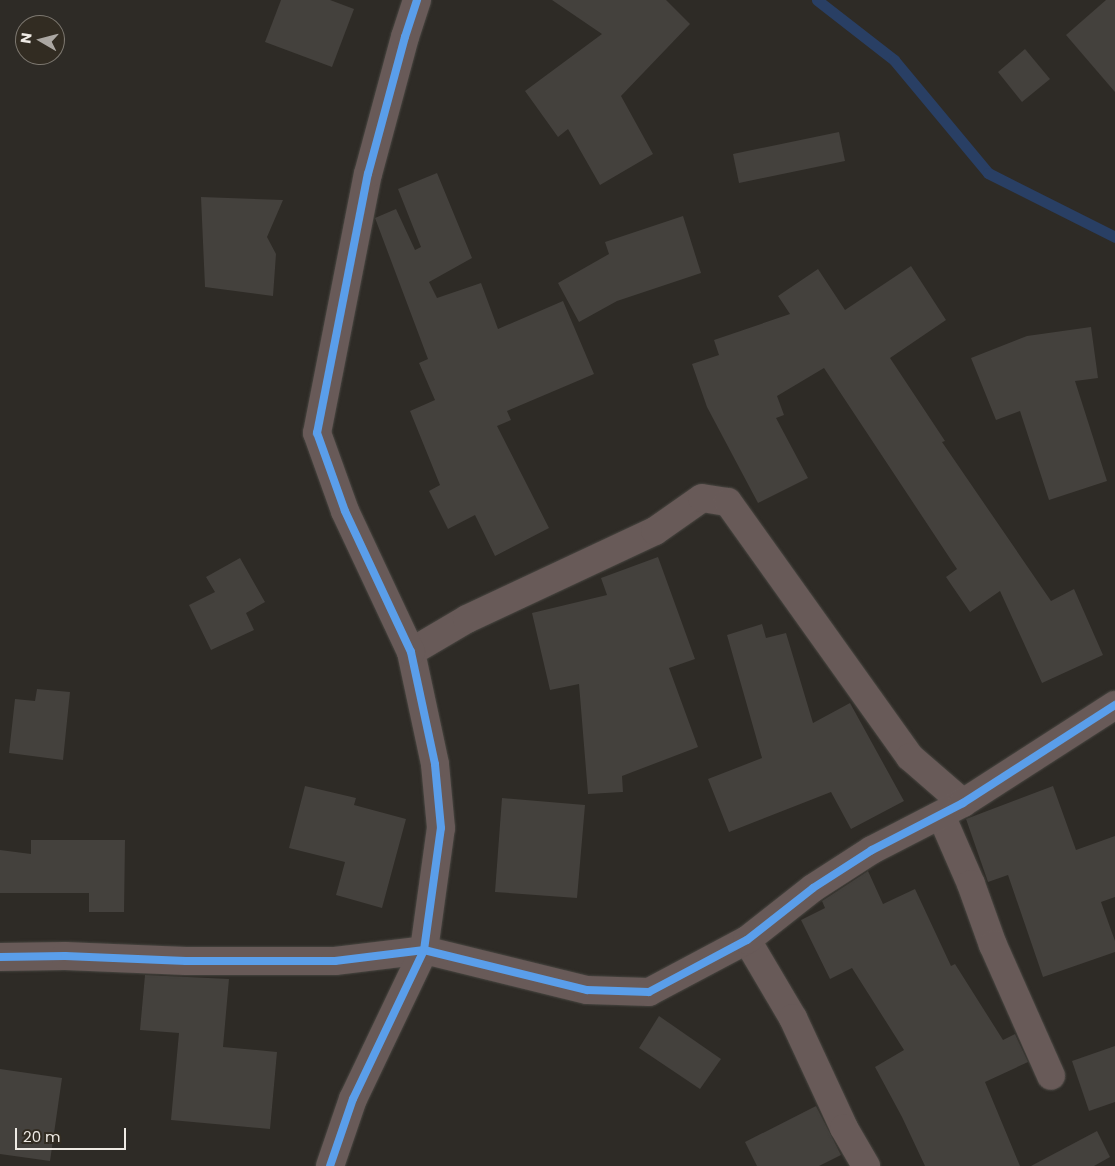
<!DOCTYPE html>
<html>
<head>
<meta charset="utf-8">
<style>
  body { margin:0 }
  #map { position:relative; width:1115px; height:1166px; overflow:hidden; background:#2e2b26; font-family:Poppins,sans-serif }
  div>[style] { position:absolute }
  .stream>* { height:11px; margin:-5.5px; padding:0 5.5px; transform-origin:5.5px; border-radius:5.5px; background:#293f64 }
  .building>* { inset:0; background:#44413d }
  .roads { filter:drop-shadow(0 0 1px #484641) drop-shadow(0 0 1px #484641) }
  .minor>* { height:28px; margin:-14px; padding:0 14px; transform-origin:14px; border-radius:14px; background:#685a58 }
  .cycleway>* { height:8px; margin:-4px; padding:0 4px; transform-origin:4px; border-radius:4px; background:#5a9eea }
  span { translate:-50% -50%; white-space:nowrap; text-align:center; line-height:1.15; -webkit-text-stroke:4px #322c22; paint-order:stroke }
  .north { position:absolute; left:15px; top:15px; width:50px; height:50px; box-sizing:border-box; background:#322c22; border:1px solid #7d7870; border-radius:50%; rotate:278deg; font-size:14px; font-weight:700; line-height:20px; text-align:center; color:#eeeae4 }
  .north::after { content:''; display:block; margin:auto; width:18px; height:22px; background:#aba7a2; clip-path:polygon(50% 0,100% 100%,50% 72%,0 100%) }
  .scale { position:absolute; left:15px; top:1128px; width:111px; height:22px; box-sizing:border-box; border:2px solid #eeeae4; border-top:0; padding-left:6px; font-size:15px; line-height:18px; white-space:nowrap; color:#eeeae4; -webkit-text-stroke:4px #322c22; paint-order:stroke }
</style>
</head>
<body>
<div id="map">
  <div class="stream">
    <div style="left:817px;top:0;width:98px;rotate:37.9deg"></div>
    <div style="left:894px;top:60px;width:147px;rotate:50.2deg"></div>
    <div style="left:988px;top:173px;width:142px;rotate:26.7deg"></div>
  </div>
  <div class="building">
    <div style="clip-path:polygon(281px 0,330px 0,354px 9px,332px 67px,265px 42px)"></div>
    <div style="clip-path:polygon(552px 0,666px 0,690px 24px,621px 96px,653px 154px,600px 185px,568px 129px,558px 137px,525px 91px,602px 34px)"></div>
    <div style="clip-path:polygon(1106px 0,1115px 0,1115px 92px,1066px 35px)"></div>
    <div style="clip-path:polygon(1025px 49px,1050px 79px,1022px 102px,998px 72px)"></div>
    <div style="clip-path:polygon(839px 132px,845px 161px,739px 183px,733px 154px)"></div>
    <div style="clip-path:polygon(437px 173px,472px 258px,429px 282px,437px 298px,481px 283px,498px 329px,563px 301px,594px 374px,507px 411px,511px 420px,497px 426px,549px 528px,495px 556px,475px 515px,448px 529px,429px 491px,440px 485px,410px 411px,435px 400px,419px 363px,428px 359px,375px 218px,396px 209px,415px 250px,421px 247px,398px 189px)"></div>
    <div style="clip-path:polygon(201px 197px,283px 200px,267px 237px,276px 254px,273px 296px,205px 287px)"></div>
    <div style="clip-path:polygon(683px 216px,701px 273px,617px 301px,579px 322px,558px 283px,609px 254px,605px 242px)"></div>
    <div style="clip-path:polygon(911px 266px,946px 320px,890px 358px,945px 441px,942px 442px,1051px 601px,1074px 589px,1103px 655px,1042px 683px,1000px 591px,970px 612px,946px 577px,957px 569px,824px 368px,777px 396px,784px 415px,776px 418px,808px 478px,758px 503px,707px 407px,692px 364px,719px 355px,714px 340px,790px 314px,778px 296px,818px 269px,845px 310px)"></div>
    <div style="clip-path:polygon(1091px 327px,1098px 378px,1075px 381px,1107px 481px,1049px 500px,1020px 411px,996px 420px,971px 358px,1027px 336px)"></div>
    <div style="clip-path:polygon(658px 557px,695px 659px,669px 668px,698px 747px,622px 776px,623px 792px,588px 794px,579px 684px,550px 690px,532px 613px,607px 595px,601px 578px)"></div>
    <div style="clip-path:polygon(240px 558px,265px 602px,246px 613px,254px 630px,211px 650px,189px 605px,215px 592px,206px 577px)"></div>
    <div style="clip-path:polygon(762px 624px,766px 638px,786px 633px,813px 723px,850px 703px,904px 801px,851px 829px,831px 792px,729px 832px,708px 779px,762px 758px,727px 635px)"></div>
    <div style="clip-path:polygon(37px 689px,70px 692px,63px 760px,9px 753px,15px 699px,35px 701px)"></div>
    <div style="clip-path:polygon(305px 786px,356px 798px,354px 805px,406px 819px,382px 908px,336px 895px,345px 862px,289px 848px)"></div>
    <div style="clip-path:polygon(1053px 786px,1076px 850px,1115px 836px,1115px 897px,1101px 902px,1115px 941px,1115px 952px,1043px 977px,1008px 875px,988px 882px,966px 819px)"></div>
    <div style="clip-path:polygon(502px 798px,585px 805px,577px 898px,495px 892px)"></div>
    <div style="clip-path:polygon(31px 840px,125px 840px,124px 912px,89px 912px,89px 893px,0 893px,0 850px,31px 854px)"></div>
    <div style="clip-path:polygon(868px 871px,883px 904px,915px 889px,951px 966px,955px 964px,1003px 1040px,1015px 1034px,1028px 1062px,985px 1082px,1020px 1166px,925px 1166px,902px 1117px,875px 1067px,904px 1050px,852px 968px,830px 979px,801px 920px,825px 908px,822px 901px)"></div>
    <div style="clip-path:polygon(145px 975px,229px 979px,223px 1047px,277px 1052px,270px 1129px,171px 1120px,179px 1033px,140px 1030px)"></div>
    <div style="clip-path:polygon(659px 1016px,721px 1059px,700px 1089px,639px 1048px)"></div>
    <div style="clip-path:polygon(1115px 1046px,1115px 1102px,1089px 1111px,1072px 1061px)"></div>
    <div style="clip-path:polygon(0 1069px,62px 1078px,50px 1161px,0 1154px)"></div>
    <div style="clip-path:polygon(816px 1106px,841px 1155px,819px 1166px,757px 1166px,745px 1142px)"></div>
    <div style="clip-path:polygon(1097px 1131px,1110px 1157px,1094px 1166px,1031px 1166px)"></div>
  </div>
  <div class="roads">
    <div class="minor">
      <div style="left:411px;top:652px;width:65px;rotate:-30.5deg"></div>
      <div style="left:467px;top:619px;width:208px;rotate:-25.1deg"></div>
      <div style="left:655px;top:531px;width:57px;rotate:-35.1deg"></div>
      <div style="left:702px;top:498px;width:26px;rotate:9deg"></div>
      <div style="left:728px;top:502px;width:313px;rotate:54.5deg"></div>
      <div style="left:910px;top:757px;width:70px;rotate:41deg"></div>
      <div style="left:941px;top:815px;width:75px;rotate:66.5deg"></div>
      <div style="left:971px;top:884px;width:65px;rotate:70.2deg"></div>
      <div style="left:993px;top:945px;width:143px;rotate:66.1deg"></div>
      <div style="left:747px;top:940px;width:91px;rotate:59.5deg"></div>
      <div style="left:793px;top:1018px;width:121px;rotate:65.1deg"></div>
      <div style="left:844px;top:1128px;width:44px;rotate:59.9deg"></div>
      <div style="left:0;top:957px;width:65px;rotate:-0.9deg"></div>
      <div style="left:65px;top:956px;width:121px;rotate:2.4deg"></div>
      <div style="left:186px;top:961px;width:149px"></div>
      <div style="left:335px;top:961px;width:90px;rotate:-7deg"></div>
      <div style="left:424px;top:950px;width:168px;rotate:13.8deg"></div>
      <div style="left:587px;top:990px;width:62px;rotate:1.8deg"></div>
      <div style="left:649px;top:992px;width:111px;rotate:-28deg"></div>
      <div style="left:747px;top:940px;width:84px;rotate:-38.2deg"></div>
      <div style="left:813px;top:888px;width:70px;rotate:-32.8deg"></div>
      <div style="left:872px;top:850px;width:102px;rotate:-27.3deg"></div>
      <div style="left:963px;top:803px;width:181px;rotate:-32.8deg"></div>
      <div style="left:330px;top:1166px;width:71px;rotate:-71.1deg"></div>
      <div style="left:353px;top:1099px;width:165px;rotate:-64.5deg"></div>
      <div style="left:424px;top:950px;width:123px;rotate:-82.1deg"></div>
      <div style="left:441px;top:828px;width:64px;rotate:-95.4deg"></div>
      <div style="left:435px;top:764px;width:115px;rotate:-102.1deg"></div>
      <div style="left:411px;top:652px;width:156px;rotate:-115.1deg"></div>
      <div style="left:345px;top:511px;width:83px;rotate:-109.7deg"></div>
      <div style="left:317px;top:433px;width:264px;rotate:-78.9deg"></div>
      <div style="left:368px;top:174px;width:142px;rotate:-74.9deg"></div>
      <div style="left:405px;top:37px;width:39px;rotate:-72deg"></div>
    </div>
  </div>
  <div class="cycleway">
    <div style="left:0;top:957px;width:65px;rotate:-0.9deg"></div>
    <div style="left:65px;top:956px;width:121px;rotate:2.4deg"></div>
    <div style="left:186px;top:961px;width:149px"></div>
    <div style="left:335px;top:961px;width:90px;rotate:-7deg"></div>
    <div style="left:424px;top:950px;width:168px;rotate:13.8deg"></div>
    <div style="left:587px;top:990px;width:62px;rotate:1.8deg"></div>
    <div style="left:649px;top:992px;width:111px;rotate:-28deg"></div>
    <div style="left:747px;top:940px;width:84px;rotate:-38.2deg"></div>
    <div style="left:813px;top:888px;width:70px;rotate:-32.8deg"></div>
    <div style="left:872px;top:850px;width:102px;rotate:-27.3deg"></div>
    <div style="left:963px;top:803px;width:181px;rotate:-32.8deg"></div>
    <div style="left:330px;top:1166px;width:71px;rotate:-71.1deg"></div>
    <div style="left:353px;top:1099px;width:165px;rotate:-64.5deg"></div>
    <div style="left:424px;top:950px;width:123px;rotate:-82.1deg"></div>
    <div style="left:441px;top:828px;width:64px;rotate:-95.4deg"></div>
    <div style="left:435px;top:764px;width:115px;rotate:-102.1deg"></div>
    <div style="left:411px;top:652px;width:156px;rotate:-115.1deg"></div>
    <div style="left:345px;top:511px;width:83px;rotate:-109.7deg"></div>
    <div style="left:317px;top:433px;width:264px;rotate:-78.9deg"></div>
    <div style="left:368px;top:174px;width:142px;rotate:-74.9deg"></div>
    <div style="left:405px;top:37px;width:39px;rotate:-72deg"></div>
  </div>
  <div class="north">N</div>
  <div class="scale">20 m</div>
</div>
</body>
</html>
